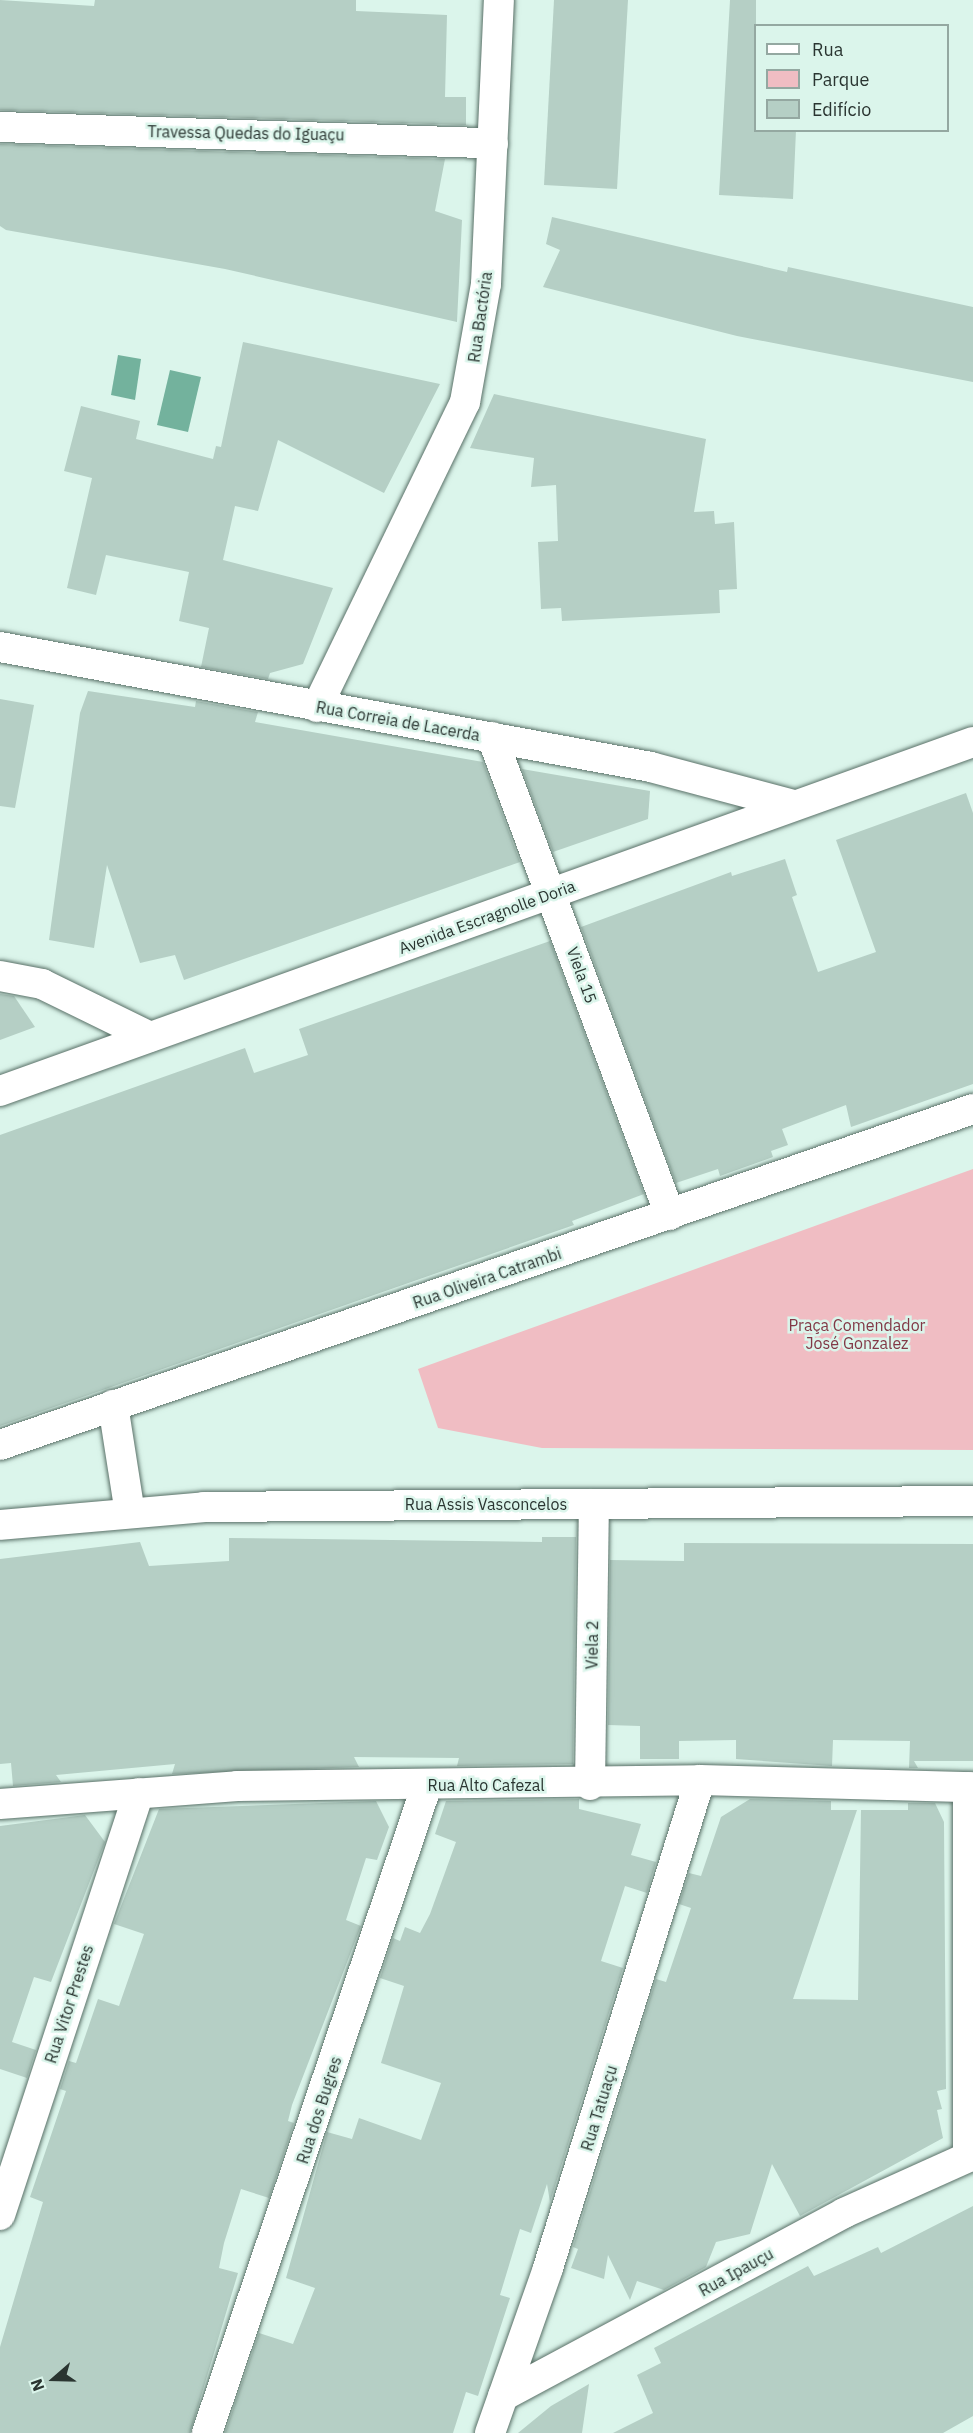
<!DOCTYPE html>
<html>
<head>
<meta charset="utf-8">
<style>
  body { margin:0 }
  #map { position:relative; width:973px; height:2433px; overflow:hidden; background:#dbf5eb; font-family:"IBM Plex Sans",sans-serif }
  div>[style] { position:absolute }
  .green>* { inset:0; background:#f0bdc3 }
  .water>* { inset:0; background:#73b29d }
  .building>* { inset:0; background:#b5cfc5 }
  .roads { filter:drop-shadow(0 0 2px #597067) drop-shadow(0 0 2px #597067) }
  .street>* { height:30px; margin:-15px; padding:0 15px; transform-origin:15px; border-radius:15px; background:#fff }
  span { translate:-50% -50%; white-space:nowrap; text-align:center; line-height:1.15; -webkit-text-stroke:5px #dbf5eb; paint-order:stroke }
  .street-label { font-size:16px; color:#2a3531 }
  .park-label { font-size:16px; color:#823846 }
  .legend { position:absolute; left:754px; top:24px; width:195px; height:108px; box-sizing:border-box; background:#dbf5eb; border:2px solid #94a8a1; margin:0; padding:8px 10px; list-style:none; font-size:18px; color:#2a3531 }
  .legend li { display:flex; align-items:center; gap:12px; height:30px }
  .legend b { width:30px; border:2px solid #94a8a1 }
  .north { position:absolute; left:24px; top:2349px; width:60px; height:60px; -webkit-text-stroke:4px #dbf5eb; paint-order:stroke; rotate:250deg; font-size:16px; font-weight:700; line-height:24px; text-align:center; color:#2a3531 }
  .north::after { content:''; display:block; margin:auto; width:21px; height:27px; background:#2a3531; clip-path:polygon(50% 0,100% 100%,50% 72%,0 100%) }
</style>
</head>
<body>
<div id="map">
  <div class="green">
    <div style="clip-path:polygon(973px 1169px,973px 1450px,542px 1448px,438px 1428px,418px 1369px)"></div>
  </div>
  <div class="water">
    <div style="clip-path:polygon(118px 355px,141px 359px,135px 400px,111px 395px)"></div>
    <div style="clip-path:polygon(170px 370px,201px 377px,188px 432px,157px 425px)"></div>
  </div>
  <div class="building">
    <div style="clip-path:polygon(0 0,94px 6px,95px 0,356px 0,356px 11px,447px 15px,445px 97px,466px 97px,466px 125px,0 110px)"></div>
    <div style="clip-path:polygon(554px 0,628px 0,617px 189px,544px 185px)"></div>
    <div style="clip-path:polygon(730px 0,756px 0,756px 130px,796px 130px,793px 199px,719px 195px)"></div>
    <div style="clip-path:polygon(0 144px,445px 159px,435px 211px,462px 220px,457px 322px,225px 269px,6px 230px,0 226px)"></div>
    <div style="clip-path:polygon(552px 217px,787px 272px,788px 267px,973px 307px,973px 382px,737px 336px,543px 287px,560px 250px,546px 244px)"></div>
    <div style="clip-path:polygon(243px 342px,440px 384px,384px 493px,278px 440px,258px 511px,235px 506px,223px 560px,333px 588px,303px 664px,270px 673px,268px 679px,201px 667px,209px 628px,179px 621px,189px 572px,106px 555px,96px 595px,67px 588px,92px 478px,64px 471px,81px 406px,140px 421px,136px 439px,213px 459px,216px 446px,221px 447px)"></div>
    <div style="clip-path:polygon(494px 394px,706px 439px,694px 512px,714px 511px,715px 524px,734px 522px,737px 589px,719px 590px,720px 613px,562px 621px,561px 608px,541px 609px,538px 542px,558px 541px,556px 485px,531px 487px,534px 458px,470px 448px)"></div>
    <div style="clip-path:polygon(88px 691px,195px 707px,196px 701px,258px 712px,255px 722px,483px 762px,520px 862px,184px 980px,175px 955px,140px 963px,107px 865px,94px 948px,49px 940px,80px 713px)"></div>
    <div style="clip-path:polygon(0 699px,34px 705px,15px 808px,0 806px)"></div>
    <div style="clip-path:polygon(522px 769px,650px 791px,648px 819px,553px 852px)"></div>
    <div style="clip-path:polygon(966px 793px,973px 813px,973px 1084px,851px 1127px,846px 1105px,782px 1129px,788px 1145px,771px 1151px,773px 1157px,720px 1176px,718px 1169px,676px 1183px,581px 927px,731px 872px,732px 876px,785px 859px,797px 895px,792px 897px,818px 972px,876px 952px,836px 840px)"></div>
    <div style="clip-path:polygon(550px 941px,644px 1194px,572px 1221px,574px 1225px,0 1426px,0 1135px,245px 1048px,254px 1073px,308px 1055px,299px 1029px)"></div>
    <div style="clip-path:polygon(0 994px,14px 996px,35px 1027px,0 1040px)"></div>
    <div style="clip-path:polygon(542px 1537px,576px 1537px,573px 1764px,457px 1766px,459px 1758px,354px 1757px,359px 1767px,172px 1774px,175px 1764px,56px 1775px,61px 1782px,13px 1786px,11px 1763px,0 1764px,0 1559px,140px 1542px,149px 1566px,229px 1561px,229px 1538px,542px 1542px)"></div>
    <div style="clip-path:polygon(684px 1543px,973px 1544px,973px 1761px,914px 1761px,918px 1768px,909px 1768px,910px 1741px,833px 1740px,832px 1766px,736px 1759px,736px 1740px,679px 1741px,679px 1759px,640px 1759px,640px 1726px,608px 1725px,610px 1560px,684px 1561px)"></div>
    <div style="clip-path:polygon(579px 1799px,579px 1809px,641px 1824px,631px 1855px,656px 1862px,647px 1893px,625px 1886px,601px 1961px,623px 1968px,550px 2202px,547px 2184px,531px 2233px,520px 2229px,500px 2295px,510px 2298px,478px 2396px,466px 2392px,453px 2433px,225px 2433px,259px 2333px,293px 2344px,315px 2288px,286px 2278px,327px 2132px,352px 2139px,359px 2118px,421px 2140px,441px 2083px,381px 2063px,404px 1986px,380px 1978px,393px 1938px,400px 1941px,405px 1927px,420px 1933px,430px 1914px,456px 1842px,435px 1834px,446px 1801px)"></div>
    <div style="clip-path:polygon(750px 1799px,831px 1801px,831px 1810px,857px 1810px,793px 1999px,858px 2000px,861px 1810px,908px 1810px,908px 1803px,935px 1803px,944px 1822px,946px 2089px,937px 2091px,942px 2109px,937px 2110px,943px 2138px,800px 2216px,772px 2164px,750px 2234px,716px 2242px,706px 2267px,664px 2290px,637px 2281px,630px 2300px,608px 2255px,604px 2279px,571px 2268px,578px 2249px,573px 2247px,656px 1979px,666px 1982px,691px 1908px,679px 1904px,689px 1873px,701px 1876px,721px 1817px)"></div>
    <div style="clip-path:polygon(376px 1801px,389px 1827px,377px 1860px,366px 1858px,346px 1920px,361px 1926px,292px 2105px,288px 2121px,294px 2123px,269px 2198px,241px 2189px,224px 2243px,219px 2268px,238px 2273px,190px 2433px,0 2433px,0 2347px,43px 2202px,30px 2197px,66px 2091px,60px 2089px,69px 2061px,76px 2063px,98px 1999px,119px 2006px,144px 1934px,114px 1924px,159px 1809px)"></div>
    <div style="clip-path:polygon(85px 1815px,105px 1842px,51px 1982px,34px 1977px,12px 2042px,36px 2050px,27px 2078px,0 2069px,0 1826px)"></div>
    <div style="clip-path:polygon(973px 2206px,973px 2416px,943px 2433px,613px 2433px,653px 2413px,637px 2375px,661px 2363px,654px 2348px,808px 2266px,814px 2276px,878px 2247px,881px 2253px)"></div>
    <div style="clip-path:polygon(589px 2384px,582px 2433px,518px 2433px,551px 2406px)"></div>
  </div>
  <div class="roads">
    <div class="street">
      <div style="left:0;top:127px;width:493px;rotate:1.9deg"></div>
      <div style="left:0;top:647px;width:662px;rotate:10.44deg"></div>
      <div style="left:651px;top:767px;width:148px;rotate:14.9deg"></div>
      <div style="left:317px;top:707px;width:339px;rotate:-64.1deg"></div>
      <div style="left:465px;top:402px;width:120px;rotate:-79.9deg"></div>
      <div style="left:486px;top:284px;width:284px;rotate:-87.4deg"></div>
      <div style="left:492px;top:737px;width:510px;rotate:69.58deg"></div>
      <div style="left:0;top:976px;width:43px;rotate:10.8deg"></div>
      <div style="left:42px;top:984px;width:120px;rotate:26.1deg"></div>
      <div style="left:0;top:1091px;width:1034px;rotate:-19.73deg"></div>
      <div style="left:113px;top:1405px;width:109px;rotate:81.1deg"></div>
      <div style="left:0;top:1445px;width:1029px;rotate:-19.05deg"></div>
      <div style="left:0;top:1525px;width:205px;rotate:-5deg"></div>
      <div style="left:204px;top:1507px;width:769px;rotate:-0.45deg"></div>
      <div style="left:590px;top:1785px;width:281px;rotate:-89.2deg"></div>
      <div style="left:0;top:1804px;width:238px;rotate:-4.3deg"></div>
      <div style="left:237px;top:1786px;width:463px;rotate:-0.7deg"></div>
      <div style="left:700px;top:1780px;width:273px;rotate:1.5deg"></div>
      <div style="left:968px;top:2157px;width:370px;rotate:-90deg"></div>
      <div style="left:0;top:2215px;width:444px;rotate:-71.8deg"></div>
      <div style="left:503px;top:2396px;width:387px;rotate:-28.2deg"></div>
      <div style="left:844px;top:2213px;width:141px;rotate:-24.2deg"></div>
      <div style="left:207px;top:2433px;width:684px;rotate:-71.25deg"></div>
      <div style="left:490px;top:2433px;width:175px;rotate:-70.6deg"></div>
      <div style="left:548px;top:2268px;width:511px;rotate:-72.7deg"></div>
    </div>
  </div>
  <div class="street-label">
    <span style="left:246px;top:133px;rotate:1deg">Travessa Quedas do Iguaçu</span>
    <span style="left:480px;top:317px;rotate:-82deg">Rua Bactória</span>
    <span style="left:398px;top:721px;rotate:10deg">Rua Correia de Lacerda</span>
    <span style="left:487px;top:917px;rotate:-20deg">Avenida Escragnolle Doria</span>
    <span style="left:582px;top:975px;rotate:70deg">Viela 15</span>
    <span style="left:487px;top:1278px;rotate:-19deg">Rua Oliveira Catrambi</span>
    <span style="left:486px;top:1504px">Rua Assis Vasconcelos</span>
    <span style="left:592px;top:1645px;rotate:-89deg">Viela 2</span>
    <span style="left:486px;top:1785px">Rua Alto Cafezal</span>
    <span style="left:69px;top:2004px;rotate:-72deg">Rua Vitor Prestes</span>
    <span style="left:599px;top:2108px;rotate:-73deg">Rua Tatuaçu</span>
    <span style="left:319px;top:2110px;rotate:-72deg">Rua dos Bugres</span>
    <span style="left:736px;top:2272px;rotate:-29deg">Rua Ipauçu</span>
  </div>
  <div class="park-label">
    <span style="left:857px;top:1334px">Praça Comendador<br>José Gonzalez</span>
  </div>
  <ul class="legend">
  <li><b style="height:8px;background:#fff"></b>Rua</li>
  <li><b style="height:16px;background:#f0bdc3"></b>Parque</li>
  <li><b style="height:16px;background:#b5cfc5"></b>Edifício</li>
  </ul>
  <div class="north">N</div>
</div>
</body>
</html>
